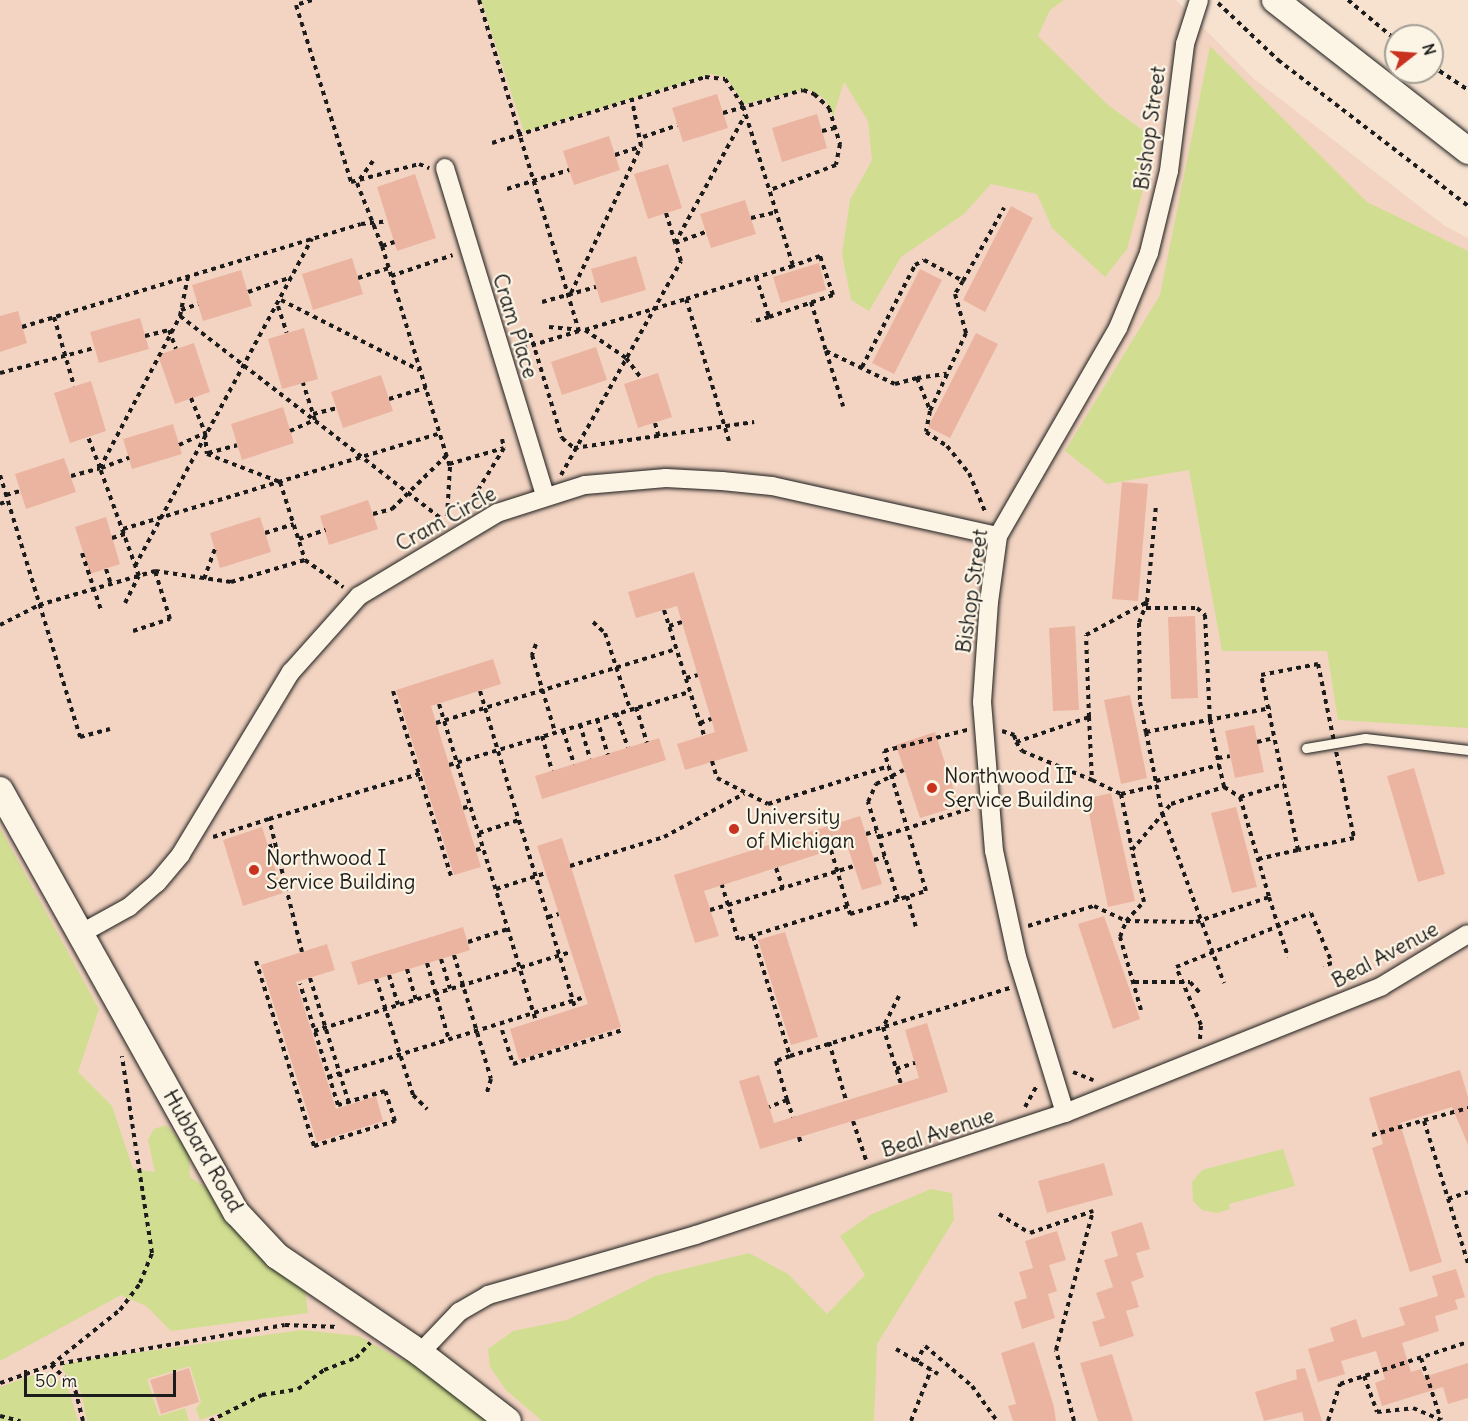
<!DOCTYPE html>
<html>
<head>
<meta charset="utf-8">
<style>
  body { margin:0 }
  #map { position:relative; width:1468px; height:1421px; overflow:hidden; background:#f7e2d0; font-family:Delius,sans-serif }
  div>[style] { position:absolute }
  .built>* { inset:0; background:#f3d4c2 }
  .green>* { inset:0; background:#d1de91 }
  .building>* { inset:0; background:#ebb4a0 }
  .path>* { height:4px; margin-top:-2px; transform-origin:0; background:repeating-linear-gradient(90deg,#1c1c1c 0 4.5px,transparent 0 9px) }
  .roads { filter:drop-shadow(0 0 2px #1c1c1c) drop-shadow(0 0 2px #1c1c1c) }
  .lane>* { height:9px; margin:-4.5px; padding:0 4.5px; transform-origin:4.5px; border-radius:4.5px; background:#fcf5e5 }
  .street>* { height:18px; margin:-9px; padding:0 9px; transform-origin:9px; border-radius:9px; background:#fcf5e5 }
  .secondary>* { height:26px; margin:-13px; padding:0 13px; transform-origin:13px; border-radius:13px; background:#fcf5e5 }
  .dots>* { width:16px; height:16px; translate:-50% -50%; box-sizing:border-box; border:3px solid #fcf5e5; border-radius:50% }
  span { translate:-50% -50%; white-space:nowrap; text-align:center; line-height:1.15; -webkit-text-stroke:4.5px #fcf5e5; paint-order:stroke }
  .street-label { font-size:21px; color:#1c1c1c }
  .poi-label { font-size:21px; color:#1c1c1c }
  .left { translate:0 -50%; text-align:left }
  .north { position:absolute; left:1384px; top:24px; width:60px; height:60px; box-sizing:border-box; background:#fcf5e5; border:2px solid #a29e95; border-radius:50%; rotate:73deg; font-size:16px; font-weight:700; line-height:24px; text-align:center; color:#1c1c1c }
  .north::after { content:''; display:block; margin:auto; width:21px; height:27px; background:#c8321e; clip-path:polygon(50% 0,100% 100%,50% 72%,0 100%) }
  .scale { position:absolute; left:24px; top:1370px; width:152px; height:27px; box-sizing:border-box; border:3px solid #1c1c1c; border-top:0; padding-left:8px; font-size:18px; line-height:21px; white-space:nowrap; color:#1c1c1c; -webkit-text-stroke:4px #fcf5e5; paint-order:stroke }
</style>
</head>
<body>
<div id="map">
  <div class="built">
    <div style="clip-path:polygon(0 0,1176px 0,1253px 78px,1445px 226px,1468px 238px,1468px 1421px,0 1421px)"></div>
  </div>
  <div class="green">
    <div style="clip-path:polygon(481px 0,1064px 0,1050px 10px,1038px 36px,1108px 105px,1148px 134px,1143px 190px,1127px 249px,1105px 277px,1052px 228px,1037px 194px,991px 184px,964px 214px,901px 257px,869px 311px,851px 300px,842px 254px,850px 200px,872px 160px,868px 121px,844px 82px,833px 117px,825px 99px,807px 89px,744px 104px,727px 78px,711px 74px,524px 132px)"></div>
    <div style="clip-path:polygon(1210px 46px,1367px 202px,1468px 251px,1468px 728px,1338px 720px,1327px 651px,1222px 651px,1189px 470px,1107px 484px,1065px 451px,1160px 295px)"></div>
    <div style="clip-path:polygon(0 828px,99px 1009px,78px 1072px,112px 1106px,133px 1169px,155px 1172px,148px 1140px,154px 1129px,166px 1125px,189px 1151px,190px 1177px,208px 1189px,263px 1261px,305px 1290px,308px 1313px,171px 1331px,146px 1306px,121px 1295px,0 1361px)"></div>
    <div style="clip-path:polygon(1283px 1149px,1295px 1186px,1229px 1204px,1230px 1209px,1217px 1213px,1202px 1210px,1193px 1201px,1192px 1182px,1202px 1170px)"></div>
    <div style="clip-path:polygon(931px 1189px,952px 1193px,954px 1220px,877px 1344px,874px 1421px,542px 1421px,506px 1390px,490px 1367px,488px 1349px,513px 1331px,567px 1320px,655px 1276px,749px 1253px,788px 1274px,827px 1314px,865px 1275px,840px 1236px,872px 1214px)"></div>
    <div style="clip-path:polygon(302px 1330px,359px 1336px,399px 1359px,417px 1362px,487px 1421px,219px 1421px,219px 1413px,200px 1420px,196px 1409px,201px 1402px,190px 1366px,147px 1379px,159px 1416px,185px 1408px,189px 1421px,87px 1421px,81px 1392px,62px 1369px,64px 1364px,105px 1357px)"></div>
    <div style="clip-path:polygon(33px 1375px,48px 1375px,67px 1385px,78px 1421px,0 1421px,0 1387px)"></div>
  </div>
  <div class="building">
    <div style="clip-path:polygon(717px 94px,728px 128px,683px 142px,672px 108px)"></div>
    <div style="clip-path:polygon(817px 114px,827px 148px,782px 162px,772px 128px)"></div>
    <div style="clip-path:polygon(609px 136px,620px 170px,574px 185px,563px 151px)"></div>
    <div style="clip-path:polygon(668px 164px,682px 208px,648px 219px,634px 174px)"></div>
    <div style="clip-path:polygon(415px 174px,436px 238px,397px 251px,377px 187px)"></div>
    <div style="clip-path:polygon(745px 200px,756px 234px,711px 248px,700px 214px)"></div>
    <div style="clip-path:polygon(1011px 206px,1033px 218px,985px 312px,963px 300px)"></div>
    <div style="clip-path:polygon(636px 256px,646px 290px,601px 303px,591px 269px)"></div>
    <div style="clip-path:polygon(352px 258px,363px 294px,313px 310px,302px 274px)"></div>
    <div style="clip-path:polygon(819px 263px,826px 290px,781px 303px,773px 277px)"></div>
    <div style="clip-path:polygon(920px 269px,942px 280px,894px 374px,872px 363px)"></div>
    <div style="clip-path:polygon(241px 270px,252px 306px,203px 321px,192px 285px)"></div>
    <div style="clip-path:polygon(18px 311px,27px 343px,0 352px,0 316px)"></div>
    <div style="clip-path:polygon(140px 318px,149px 349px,99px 363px,90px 332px)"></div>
    <div style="clip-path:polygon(304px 328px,318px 379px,282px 389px,268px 339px)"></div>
    <div style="clip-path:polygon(976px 333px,998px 344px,950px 438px,928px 427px)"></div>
    <div style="clip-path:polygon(194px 343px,210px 392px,175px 404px,158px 355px)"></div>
    <div style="clip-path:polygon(596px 347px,607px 380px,562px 395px,551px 362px)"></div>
    <div style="clip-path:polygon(658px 373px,672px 417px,638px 428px,624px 384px)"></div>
    <div style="clip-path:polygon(381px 375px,393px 411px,343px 428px,331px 392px)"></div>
    <div style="clip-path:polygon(91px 381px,106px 431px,70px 443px,54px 393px)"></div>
    <div style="clip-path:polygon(283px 407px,294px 443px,242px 460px,231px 424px)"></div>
    <div style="clip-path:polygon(173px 424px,182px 454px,132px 469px,123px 439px)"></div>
    <div style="clip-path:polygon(64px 458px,76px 492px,26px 509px,15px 474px)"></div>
    <div style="clip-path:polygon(1122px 482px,1148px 484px,1138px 601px,1112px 599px)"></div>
    <div style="clip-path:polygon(368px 500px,378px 529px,329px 545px,320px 516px)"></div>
    <div style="clip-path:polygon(106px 517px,120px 564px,90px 574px,75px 527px)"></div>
    <div style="clip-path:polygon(260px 517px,271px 552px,220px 568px,210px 533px)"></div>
    <div style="clip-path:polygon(694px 572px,748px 751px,685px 770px,677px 744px,715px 732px,677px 606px,636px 618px,628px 592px)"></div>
    <div style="clip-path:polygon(1195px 616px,1198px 698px,1171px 699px,1168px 617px)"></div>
    <div style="clip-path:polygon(1075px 626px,1079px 710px,1053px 711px,1049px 628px)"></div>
    <div style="clip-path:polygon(493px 659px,501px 684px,431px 706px,481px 867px,454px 875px,396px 690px)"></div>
    <div style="clip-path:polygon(1130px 695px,1147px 778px,1121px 784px,1104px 700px)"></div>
    <div style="clip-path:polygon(1254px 725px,1264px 772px,1235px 778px,1225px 731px)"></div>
    <div style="clip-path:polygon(935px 732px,959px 806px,920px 818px,896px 745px)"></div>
    <div style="clip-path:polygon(659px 738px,666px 760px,542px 799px,535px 776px)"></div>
    <div style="clip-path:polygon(1414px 768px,1445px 874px,1418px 882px,1387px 776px)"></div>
    <div style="clip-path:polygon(1111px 793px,1135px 901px,1108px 907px,1086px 799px)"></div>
    <div style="clip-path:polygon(1236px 807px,1257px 887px,1232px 893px,1211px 813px)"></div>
    <div style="clip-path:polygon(860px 816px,882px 884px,862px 890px,847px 845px,704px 891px,719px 936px,695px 943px,674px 875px)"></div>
    <div style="clip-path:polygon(262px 827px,283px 893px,243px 906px,223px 840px)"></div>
    <div style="clip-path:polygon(562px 838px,621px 1027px,519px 1060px,510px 1029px,588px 1004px,537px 846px)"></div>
    <div style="clip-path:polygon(1104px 916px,1140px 1019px,1113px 1029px,1078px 924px)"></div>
    <div style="clip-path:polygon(463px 927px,470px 950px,358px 985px,351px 962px)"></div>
    <div style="clip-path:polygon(785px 932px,818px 1037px,791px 1045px,758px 940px)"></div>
    <div style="clip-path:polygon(327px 944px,335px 970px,296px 982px,336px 1109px,376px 1096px,383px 1121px,317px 1142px,261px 965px)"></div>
    <div style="clip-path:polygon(927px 1023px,948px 1092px,760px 1149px,739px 1081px,759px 1075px,774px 1123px,919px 1078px,905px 1030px)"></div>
    <div style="clip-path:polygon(1460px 1070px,1468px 1097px,1468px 1145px,1452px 1107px,1400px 1123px,1442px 1262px,1410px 1272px,1372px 1148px,1383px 1144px,1369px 1098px)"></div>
    <div style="clip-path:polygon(1104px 1163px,1113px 1195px,1047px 1213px,1038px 1181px)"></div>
    <div style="clip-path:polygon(1142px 1222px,1150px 1249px,1136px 1253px,1144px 1277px,1131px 1282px,1139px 1307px,1126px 1311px,1134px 1336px,1100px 1347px,1092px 1322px,1105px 1318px,1096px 1293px,1113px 1287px,1104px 1260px,1118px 1256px,1111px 1232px)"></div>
    <div style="clip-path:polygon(1057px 1231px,1066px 1260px,1049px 1265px,1057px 1291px,1048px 1294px,1055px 1318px,1022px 1329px,1014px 1302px,1027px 1298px,1019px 1272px,1033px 1268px,1025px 1241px)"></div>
    <div style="clip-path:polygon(1456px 1269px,1465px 1297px,1455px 1300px,1458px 1309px,1435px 1316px,1439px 1331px,1402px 1343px,1411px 1372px,1421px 1369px,1424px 1377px,1468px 1363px,1468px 1398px,1448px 1404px,1443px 1387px,1382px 1406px,1375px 1383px,1385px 1379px,1376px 1351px,1341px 1361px,1345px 1374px,1318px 1382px,1308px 1349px,1334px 1341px,1330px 1328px,1356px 1319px,1362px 1338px,1405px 1325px,1399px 1308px,1438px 1296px,1432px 1276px)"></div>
    <div style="clip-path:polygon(1034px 1342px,1054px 1407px,1056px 1421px,1013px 1421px,1008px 1406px,1016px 1404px,1001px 1353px)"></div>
    <div style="clip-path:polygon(1112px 1354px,1133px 1421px,1098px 1421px,1080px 1363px)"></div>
    <div style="clip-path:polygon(189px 1368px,199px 1402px,161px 1414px,150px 1380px)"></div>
    <div style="clip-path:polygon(1305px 1368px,1322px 1421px,1304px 1421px,1302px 1412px,1264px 1421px,1255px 1392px,1297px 1379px,1296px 1370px)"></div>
  </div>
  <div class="path">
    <div style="left:312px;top:0;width:17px;rotate:163deg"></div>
    <div style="left:296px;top:5px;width:185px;rotate:72.7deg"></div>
    <div style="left:351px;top:182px;width:70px;rotate:-14.8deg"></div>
    <div style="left:419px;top:164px;width:11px;rotate:22deg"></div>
    <div style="left:479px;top:0;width:346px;rotate:73.2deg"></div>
    <div style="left:579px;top:331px;width:65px;rotate:163deg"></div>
    <div style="left:1348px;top:0;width:62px;rotate:39.8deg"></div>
    <div style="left:1218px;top:3px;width:83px;rotate:43.5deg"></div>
    <div style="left:1278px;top:60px;width:240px;rotate:37.5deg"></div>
    <div style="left:1432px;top:66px;width:43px;rotate:33.7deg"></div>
    <div style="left:723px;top:113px;width:83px;rotate:-16deg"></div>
    <div style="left:803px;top:90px;width:12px;rotate:20deg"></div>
    <div style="left:814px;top:94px;width:21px;rotate:43deg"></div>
    <div style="left:829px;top:108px;width:38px;rotate:73deg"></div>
    <div style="left:840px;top:144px;width:21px;rotate:101deg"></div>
    <div style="left:836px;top:165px;width:71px;rotate:159.3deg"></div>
    <div style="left:822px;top:131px;width:13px;rotate:-13deg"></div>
    <div style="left:643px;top:137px;width:36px;rotate:-19deg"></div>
    <div style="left:492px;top:143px;width:223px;rotate:-17.2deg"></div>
    <div style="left:705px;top:77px;width:20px;rotate:6deg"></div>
    <div style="left:725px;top:79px;width:32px;rotate:56deg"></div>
    <div style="left:743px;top:106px;width:168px;rotate:72.6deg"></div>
    <div style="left:793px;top:266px;width:39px;rotate:163deg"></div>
    <div style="left:756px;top:277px;width:42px;rotate:72deg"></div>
    <div style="left:769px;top:317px;width:18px;rotate:164deg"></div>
    <div style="left:615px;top:155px;width:26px;rotate:-18deg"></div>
    <div style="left:373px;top:161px;width:27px;rotate:126deg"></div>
    <div style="left:357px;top:183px;width:68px;rotate:68.4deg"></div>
    <div style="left:382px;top:246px;width:231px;rotate:72.9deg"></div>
    <div style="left:450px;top:467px;width:49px;rotate:93.5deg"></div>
    <div style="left:507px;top:189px;width:65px;rotate:-17deg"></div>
    <div style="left:666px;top:213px;width:31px;rotate:73deg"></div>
    <div style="left:675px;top:243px;width:32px;rotate:-20deg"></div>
    <div style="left:751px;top:218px;width:27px;rotate:-13deg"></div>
    <div style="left:382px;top:246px;width:13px;rotate:-18deg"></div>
    <div style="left:391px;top:276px;width:65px;rotate:-18.7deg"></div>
    <div style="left:358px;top:278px;width:33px;rotate:-18deg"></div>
    <div style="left:963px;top:281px;width:84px;rotate:-60.7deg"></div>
    <div style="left:248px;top:292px;width:46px;rotate:-18.8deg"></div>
    <div style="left:571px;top:293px;width:163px;rotate:-64.5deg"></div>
    <div style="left:641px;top:146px;width:47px;rotate:-101.1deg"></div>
    <div style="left:281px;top:300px;width:155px;rotate:26.9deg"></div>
    <div style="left:542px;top:302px;width:56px;rotate:-15.5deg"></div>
    <div style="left:811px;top:302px;width:51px;rotate:73deg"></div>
    <div style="left:826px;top:351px;width:76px;rotate:25.6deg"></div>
    <div style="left:895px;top:384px;width:23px;rotate:-15deg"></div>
    <div style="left:917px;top:378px;width:35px;rotate:68deg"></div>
    <div style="left:930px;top:411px;width:21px;rotate:101deg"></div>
    <div style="left:926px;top:432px;width:25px;rotate:34deg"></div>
    <div style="left:947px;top:446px;width:35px;rotate:51deg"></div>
    <div style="left:969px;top:473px;width:44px;rotate:67.5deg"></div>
    <div style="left:278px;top:306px;width:28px;rotate:72deg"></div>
    <div style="left:181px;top:310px;width:18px;rotate:-19deg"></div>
    <div style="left:180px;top:316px;width:333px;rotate:37.8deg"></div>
    <div style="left:54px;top:317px;width:72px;rotate:73.8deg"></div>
    <div style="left:769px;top:317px;width:68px;rotate:-19deg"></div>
    <div style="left:833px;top:295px;width:41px;rotate:-108.4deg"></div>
    <div style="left:820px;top:256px;width:29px;rotate:160deg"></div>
    <div style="left:22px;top:327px;width:354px;rotate:-16.9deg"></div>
    <div style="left:361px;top:224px;width:27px;rotate:-6deg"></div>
    <div style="left:549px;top:327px;width:36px;rotate:5deg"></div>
    <div style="left:585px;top:330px;width:50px;rotate:34.3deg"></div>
    <div style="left:626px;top:358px;width:25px;rotate:53deg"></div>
    <div style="left:585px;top:330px;width:106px;rotate:-17.1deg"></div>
    <div style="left:530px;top:333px;width:110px;rotate:73.1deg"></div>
    <div style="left:562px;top:438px;width:16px;rotate:40deg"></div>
    <div style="left:574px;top:448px;width:182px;rotate:-8.2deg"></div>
    <div style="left:145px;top:336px;width:25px;rotate:-14deg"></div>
    <div style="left:169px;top:330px;width:20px;rotate:70deg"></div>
    <div style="left:826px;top:351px;width:58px;rotate:72.8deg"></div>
    <div style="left:862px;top:367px;width:115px;rotate:-62.5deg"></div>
    <div style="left:915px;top:265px;width:10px;rotate:-29deg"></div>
    <div style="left:924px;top:260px;width:44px;rotate:28.3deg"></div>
    <div style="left:963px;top:281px;width:15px;rotate:122deg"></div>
    <div style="left:955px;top:294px;width:41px;rotate:74.2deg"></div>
    <div style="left:966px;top:333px;width:86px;rotate:114.8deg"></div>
    <div style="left:0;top:373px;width:97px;rotate:-14.9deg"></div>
    <div style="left:917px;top:378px;width:30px;rotate:-8deg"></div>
    <div style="left:191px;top:398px;width:38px;rotate:68deg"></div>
    <div style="left:205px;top:433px;width:21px;rotate:85deg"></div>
    <div style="left:207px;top:454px;width:78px;rotate:21deg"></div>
    <div style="left:280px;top:482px;width:82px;rotate:72.2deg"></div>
    <div style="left:389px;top:399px;width:39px;rotate:-17deg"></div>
    <div style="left:313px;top:414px;width:25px;rotate:-14deg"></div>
    <div style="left:655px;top:423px;width:16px;rotate:75deg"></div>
    <div style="left:290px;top:431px;width:27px;rotate:-24deg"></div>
    <div style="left:315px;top:420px;width:39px;rotate:-108deg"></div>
    <div style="left:502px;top:439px;width:9px;rotate:77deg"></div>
    <div style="left:729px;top:441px;width:148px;rotate:-106.8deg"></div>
    <div style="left:686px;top:299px;width:73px;rotate:-17.4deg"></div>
    <div style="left:179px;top:445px;width:29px;rotate:-25deg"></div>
    <div style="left:208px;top:453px;width:30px;rotate:-15deg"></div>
    <div style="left:449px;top:464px;width:57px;rotate:-16.2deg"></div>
    <div style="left:504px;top:448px;width:68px;rotate:121.8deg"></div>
    <div style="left:101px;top:468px;width:30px;rotate:-20deg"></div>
    <div style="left:0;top:475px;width:274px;rotate:73deg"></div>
    <div style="left:80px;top:737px;width:31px;rotate:-15deg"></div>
    <div style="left:561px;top:475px;width:245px;rotate:-60.7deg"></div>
    <div style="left:681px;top:261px;width:19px;rotate:-108deg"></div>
    <div style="left:675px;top:243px;width:146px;rotate:-61.3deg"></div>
    <div style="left:71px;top:476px;width:30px;rotate:-15deg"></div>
    <div style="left:100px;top:468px;width:33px;rotate:-111deg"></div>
    <div style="left:6px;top:495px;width:15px;rotate:-16deg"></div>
    <div style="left:0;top:504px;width:9px;rotate:-21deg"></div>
    <div style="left:373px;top:514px;width:20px;rotate:-15deg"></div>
    <div style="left:392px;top:509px;width:76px;rotate:-44.5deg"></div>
    <div style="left:123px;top:529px;width:331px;rotate:-16.8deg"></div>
    <div style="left:265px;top:533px;width:30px;rotate:-17deg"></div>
    <div style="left:112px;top:538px;width:14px;rotate:-17deg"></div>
    <div style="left:299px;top:539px;width:28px;rotate:-19deg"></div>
    <div style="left:82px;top:553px;width:60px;rotate:71.6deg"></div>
    <div style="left:135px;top:566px;width:372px;rotate:-61.6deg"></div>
    <div style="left:106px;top:569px;width:16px;rotate:72deg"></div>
    <div style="left:204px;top:579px;width:32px;rotate:-70deg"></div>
    <div style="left:1147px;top:602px;width:97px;rotate:-84.7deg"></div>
    <div style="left:125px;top:603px;width:30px;rotate:-63deg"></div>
    <div style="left:139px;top:576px;width:115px;rotate:-109.9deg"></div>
    <div style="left:100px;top:468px;width:172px;rotate:-62.2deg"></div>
    <div style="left:180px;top:316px;width:41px;rotate:-78.7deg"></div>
    <div style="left:1146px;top:608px;width:51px"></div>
    <div style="left:1197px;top:608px;width:11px;rotate:41deg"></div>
    <div style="left:1205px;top:615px;width:105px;rotate:87.3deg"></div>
    <div style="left:1210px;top:720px;width:46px;rotate:78.7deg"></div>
    <div style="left:1219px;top:765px;width:23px;rotate:77deg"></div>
    <div style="left:1224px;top:787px;width:19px;rotate:32deg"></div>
    <div style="left:1240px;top:797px;width:104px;rotate:73.8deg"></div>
    <div style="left:664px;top:610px;width:131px;rotate:72.3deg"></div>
    <div style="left:593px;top:622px;width:16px;rotate:43deg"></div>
    <div style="left:605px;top:633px;width:80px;rotate:71.8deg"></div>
    <div style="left:0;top:625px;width:44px;rotate:-27.1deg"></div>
    <div style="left:39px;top:605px;width:121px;rotate:-16.3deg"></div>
    <div style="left:155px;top:571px;width:77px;rotate:8.2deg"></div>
    <div style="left:231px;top:582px;width:77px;rotate:-16.6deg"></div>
    <div style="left:305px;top:560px;width:47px;rotate:35.4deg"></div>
    <div style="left:669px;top:626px;width:14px;rotate:-17deg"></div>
    <div style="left:133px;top:631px;width:39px;rotate:-18deg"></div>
    <div style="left:170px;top:619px;width:50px;rotate:-107.4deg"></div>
    <div style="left:536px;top:644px;width:12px;rotate:110deg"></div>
    <div style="left:532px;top:655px;width:80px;rotate:73.4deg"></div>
    <div style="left:1318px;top:664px;width:178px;rotate:78.3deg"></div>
    <div style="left:1354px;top:838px;width:57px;rotate:167.9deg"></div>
    <div style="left:1298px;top:850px;width:179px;rotate:-101.9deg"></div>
    <div style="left:1261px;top:675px;width:58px;rotate:-10.9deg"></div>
    <div style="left:686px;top:678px;width:12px;rotate:-14deg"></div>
    <div style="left:393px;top:691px;width:194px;rotate:72.6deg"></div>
    <div style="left:480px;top:691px;width:331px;rotate:73.3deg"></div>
    <div style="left:439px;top:704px;width:332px;rotate:73deg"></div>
    <div style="left:636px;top:707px;width:37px;rotate:73deg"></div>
    <div style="left:616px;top:713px;width:36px;rotate:71deg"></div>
    <div style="left:1089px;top:717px;width:82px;rotate:-92.1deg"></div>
    <div style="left:1086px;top:635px;width:69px;rotate:-28.4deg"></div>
    <div style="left:1147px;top:602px;width:22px;rotate:111deg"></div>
    <div style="left:1139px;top:623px;width:79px;rotate:89.3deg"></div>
    <div style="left:1140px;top:702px;width:31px;rotate:79deg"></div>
    <div style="left:1146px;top:732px;width:127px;rotate:-10.9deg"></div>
    <div style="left:597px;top:719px;width:37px;rotate:73deg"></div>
    <div style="left:436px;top:723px;width:252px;rotate:-17.1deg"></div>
    <div style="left:700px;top:723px;width:12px;rotate:-20deg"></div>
    <div style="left:580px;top:724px;width:36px;rotate:74deg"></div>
    <div style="left:563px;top:730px;width:36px;rotate:72deg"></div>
    <div style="left:1002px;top:731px;width:13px;rotate:18deg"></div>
    <div style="left:1014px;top:735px;width:7px;rotate:74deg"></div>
    <div style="left:1016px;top:742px;width:77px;rotate:-18.9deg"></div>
    <div style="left:1089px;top:717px;width:63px;rotate:87.3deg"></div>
    <div style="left:1092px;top:780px;width:32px;rotate:26deg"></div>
    <div style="left:1121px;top:794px;width:57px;rotate:78.9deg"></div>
    <div style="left:1146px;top:732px;width:83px;rotate:78.8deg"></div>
    <div style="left:1162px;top:813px;width:181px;rotate:70deg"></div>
    <div style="left:542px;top:736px;width:36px;rotate:74deg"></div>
    <div style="left:1016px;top:742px;width:11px;rotate:56deg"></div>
    <div style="left:1022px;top:751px;width:76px;rotate:22.5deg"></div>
    <div style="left:1257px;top:742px;width:17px;rotate:-13deg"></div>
    <div style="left:1218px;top:758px;width:12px;rotate:-9deg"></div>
    <div style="left:712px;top:761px;width:18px;rotate:74deg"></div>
    <div style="left:717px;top:778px;width:57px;rotate:27deg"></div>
    <div style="left:768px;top:804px;width:127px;rotate:-17.4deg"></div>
    <div style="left:449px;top:765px;width:252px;rotate:-16.9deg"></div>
    <div style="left:1156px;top:781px;width:65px;rotate:-14.3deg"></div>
    <div style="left:1121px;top:794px;width:37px;rotate:-13deg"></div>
    <div style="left:1240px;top:797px;width:46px;rotate:-16.5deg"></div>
    <div style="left:463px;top:808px;width:8px;rotate:-14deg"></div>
    <div style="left:479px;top:833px;width:42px;rotate:-18deg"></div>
    <div style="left:866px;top:834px;width:11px;rotate:-15deg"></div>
    <div style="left:213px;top:837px;width:59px;rotate:-17.8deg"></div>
    <div style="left:879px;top:837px;width:97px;rotate:-17.3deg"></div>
    <div style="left:268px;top:847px;width:9px;rotate:-18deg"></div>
    <div style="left:476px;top:850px;width:7px;rotate:-16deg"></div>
    <div style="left:831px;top:850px;width:67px;rotate:73.5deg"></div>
    <div style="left:850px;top:914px;width:79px;rotate:-16.8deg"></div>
    <div style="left:926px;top:891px;width:146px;rotate:-106.7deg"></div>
    <div style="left:884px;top:751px;width:86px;rotate:-14.2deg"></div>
    <div style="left:1258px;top:859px;width:41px;rotate:-12.7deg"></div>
    <div style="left:874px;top:860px;width:11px;rotate:-15deg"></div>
    <div style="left:570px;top:866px;width:98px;rotate:-17.1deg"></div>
    <div style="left:664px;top:837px;width:91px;rotate:-28.3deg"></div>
    <div style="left:776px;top:868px;width:21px;rotate:71deg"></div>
    <div style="left:496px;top:889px;width:52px;rotate:-17.7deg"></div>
    <div style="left:907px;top:896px;width:32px;rotate:74deg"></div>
    <div style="left:898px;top:899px;width:102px;rotate:-107.2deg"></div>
    <div style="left:868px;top:802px;width:20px;rotate:-66deg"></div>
    <div style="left:876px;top:784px;width:31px;rotate:-27deg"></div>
    <div style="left:848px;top:906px;width:115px;rotate:162.8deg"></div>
    <div style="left:738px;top:940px;width:36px;rotate:-106deg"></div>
    <div style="left:728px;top:905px;width:132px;rotate:-17.2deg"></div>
    <div style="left:710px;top:910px;width:19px;rotate:-16deg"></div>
    <div style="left:728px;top:905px;width:21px;rotate:-107deg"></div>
    <div style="left:548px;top:917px;width:11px;rotate:-15deg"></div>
    <div style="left:1028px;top:926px;width:69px;rotate:-16.9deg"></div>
    <div style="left:1094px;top:906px;width:35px;rotate:25deg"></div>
    <div style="left:1126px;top:921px;width:70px;rotate:0.8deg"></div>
    <div style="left:1196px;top:922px;width:77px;rotate:-18.9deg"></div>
    <div style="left:1269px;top:897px;width:63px;rotate:72.4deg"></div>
    <div style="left:753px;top:936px;width:126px;rotate:72.9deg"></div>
    <div style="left:790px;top:1056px;width:15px;rotate:160deg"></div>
    <div style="left:776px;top:1061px;width:41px;rotate:74.2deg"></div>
    <div style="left:787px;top:1100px;width:19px;rotate:159deg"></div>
    <div style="left:468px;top:942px;width:42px;rotate:-18deg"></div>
    <div style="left:302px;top:952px;width:137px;rotate:-103.9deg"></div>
    <div style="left:269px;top:819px;width:160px;rotate:-16.7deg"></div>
    <div style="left:454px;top:955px;width:129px;rotate:73.4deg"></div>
    <div style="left:491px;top:1079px;width:14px;rotate:107deg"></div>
    <div style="left:441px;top:959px;width:31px;rotate:73deg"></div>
    <div style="left:256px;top:961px;width:194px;rotate:72.6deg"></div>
    <div style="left:314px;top:1146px;width:85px;rotate:-17.2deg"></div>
    <div style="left:395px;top:1121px;width:32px;rotate:-108deg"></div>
    <div style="left:385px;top:1091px;width:49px;rotate:163.4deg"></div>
    <div style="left:338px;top:1105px;width:127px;rotate:-107.4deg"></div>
    <div style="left:427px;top:963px;width:80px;rotate:74.1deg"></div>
    <div style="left:407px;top:969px;width:32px;rotate:74deg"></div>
    <div style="left:389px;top:975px;width:31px;rotate:73deg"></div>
    <div style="left:310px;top:978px;width:131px;rotate:72.7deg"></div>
    <div style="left:376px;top:979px;width:122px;rotate:72.3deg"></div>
    <div style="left:413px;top:1095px;width:20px;rotate:45deg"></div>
    <div style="left:1134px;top:982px;width:56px"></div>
    <div style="left:1190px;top:982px;width:15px;rotate:48deg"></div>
    <div style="left:899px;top:996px;width:35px;rotate:117deg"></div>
    <div style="left:883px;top:1027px;width:60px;rotate:72.5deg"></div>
    <div style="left:1141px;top:1010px;width:76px;rotate:-106deg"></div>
    <div style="left:1120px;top:937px;width:17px;rotate:-69deg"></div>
    <div style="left:1126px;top:921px;width:26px;rotate:-47deg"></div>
    <div style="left:1144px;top:902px;width:53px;rotate:-103deg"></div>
    <div style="left:1132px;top:850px;width:60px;rotate:-49.7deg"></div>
    <div style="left:1171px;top:804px;width:56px;rotate:-17.8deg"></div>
    <div style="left:502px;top:1030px;width:36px;rotate:72deg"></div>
    <div style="left:513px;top:1064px;width:115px;rotate:-17.2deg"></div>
    <div style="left:314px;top:1031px;width:269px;rotate:-17.1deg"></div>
    <div style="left:1200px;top:1039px;width:14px;rotate:-86deg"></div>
    <div style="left:1201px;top:1025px;width:63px;rotate:-113.3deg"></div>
    <div style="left:1176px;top:967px;width:145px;rotate:-21.8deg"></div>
    <div style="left:1311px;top:913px;width:54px;rotate:67.2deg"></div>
    <div style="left:1332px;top:963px;width:9px;rotate:162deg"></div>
    <div style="left:829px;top:1042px;width:60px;rotate:73.7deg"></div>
    <div style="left:790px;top:1056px;width:230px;rotate:-17.2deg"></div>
    <div style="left:896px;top:1069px;width:20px;rotate:-18deg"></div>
    <div style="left:1073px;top:1072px;width:22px;rotate:22deg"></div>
    <div style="left:328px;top:1077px;width:269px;rotate:-17.3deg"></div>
    <div style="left:787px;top:1100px;width:18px;rotate:71deg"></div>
    <div style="left:1025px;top:1107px;width:25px;rotate:-61deg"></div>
    <div style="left:853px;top:1121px;width:41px;rotate:71.6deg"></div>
    <div style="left:1424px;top:1121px;width:149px;rotate:72.8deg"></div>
    <div style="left:1372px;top:1135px;width:100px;rotate:-15.7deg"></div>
    <div style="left:799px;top:1137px;width:7px;rotate:74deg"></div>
    <div style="left:1448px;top:1199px;width:21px;rotate:-19deg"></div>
    <div style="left:999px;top:1214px;width:36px;rotate:32deg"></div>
    <div style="left:1030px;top:1233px;width:67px;rotate:-19.2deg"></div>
    <div style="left:896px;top:1349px;width:49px;rotate:30.8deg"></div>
    <div style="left:1421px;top:1358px;width:65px;rotate:72.1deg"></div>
    <div style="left:916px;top:1362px;width:18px;rotate:-61deg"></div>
    <div style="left:925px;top:1346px;width:62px;rotate:40.4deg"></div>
    <div style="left:972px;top:1386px;width:43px;rotate:54.5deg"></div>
    <div style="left:1364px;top:1376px;width:38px;rotate:70deg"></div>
    <div style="left:1377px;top:1412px;width:36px;rotate:-6deg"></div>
    <div style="left:1413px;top:1408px;width:30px;rotate:23deg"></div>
    <div style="left:0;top:1383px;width:54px;rotate:-19.4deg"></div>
    <div style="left:51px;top:1365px;width:88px;rotate:-38.6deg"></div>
    <div style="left:120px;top:1310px;width:34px;rotate:-53deg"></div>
    <div style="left:140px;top:1283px;width:32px;rotate:-68deg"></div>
    <div style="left:152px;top:1253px;width:199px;rotate:-98.7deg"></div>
    <div style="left:0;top:1416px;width:21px;rotate:14deg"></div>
    <div style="left:83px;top:1421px;width:36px;rotate:-104deg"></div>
    <div style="left:74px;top:1386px;width:31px;rotate:-138deg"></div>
    <div style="left:51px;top:1365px;width:237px;rotate:-9.7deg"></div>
    <div style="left:285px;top:1325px;width:54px;rotate:2.1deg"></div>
    <div style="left:210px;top:1421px;width:58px;rotate:-26.6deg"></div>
    <div style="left:262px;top:1395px;width:36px;rotate:-9deg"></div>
    <div style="left:298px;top:1389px;width:32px;rotate:-36deg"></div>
    <div style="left:324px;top:1370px;width:34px;rotate:-21deg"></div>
    <div style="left:356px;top:1358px;width:21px;rotate:-47deg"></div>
    <div style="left:911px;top:1421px;width:55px;rotate:-68.6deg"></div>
    <div style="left:1074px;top:1421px;width:73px;rotate:-104.2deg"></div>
    <div style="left:1056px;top:1350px;width:144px;rotate:-75.1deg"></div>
    <div style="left:1328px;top:1421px;width:39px;rotate:-72deg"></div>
    <div style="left:1340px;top:1384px;width:135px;rotate:-18.2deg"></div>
  </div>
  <div class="roads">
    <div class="lane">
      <div style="left:1306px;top:748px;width:60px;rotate:-9.6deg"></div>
      <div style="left:1365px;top:738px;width:104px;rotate:6.6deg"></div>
    </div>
    <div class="street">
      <div style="left:445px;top:168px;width:343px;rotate:73deg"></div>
      <div style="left:80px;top:934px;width:56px;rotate:-28.9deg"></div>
      <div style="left:129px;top:907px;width:37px;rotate:-41deg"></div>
      <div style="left:157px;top:883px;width:38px;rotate:-50deg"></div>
      <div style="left:181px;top:854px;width:213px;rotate:-58.9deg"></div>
      <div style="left:291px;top:672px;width:102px;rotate:-48.2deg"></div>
      <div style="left:359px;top:596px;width:161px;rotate:-31deg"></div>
      <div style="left:497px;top:513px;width:92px;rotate:-17.7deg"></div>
      <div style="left:585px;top:485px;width:81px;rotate:-4.9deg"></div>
      <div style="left:666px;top:478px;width:56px;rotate:3.1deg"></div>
      <div style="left:722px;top:481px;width:50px;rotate:5.7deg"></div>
      <div style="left:772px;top:486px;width:231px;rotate:12.5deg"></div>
      <div style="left:1065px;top:1113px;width:163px;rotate:-107.1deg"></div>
      <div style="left:1017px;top:957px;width:108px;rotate:-102.2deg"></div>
      <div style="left:994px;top:851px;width:149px;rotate:-94.6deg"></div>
      <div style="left:982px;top:702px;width:100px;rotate:-86deg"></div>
      <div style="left:989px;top:602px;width:67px;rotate:-82.2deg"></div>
      <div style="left:998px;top:536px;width:240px;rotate:-60deg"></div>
      <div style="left:1118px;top:328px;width:81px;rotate:-67.5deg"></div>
      <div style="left:1149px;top:253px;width:84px;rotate:-76.3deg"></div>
      <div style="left:1169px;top:171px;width:128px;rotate:-82.8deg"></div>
      <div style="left:1185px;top:44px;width:46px;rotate:-72.3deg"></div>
      <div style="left:420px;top:1353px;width:57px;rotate:-46.4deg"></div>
      <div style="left:459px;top:1312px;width:34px;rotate:-30deg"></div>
      <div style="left:488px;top:1295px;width:216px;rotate:-16.1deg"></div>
      <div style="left:696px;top:1235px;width:389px;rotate:-18.3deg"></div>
      <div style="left:1065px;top:1113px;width:341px;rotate:-21.8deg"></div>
      <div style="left:1382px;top:986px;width:100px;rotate:-31.2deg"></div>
    </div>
    <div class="secondary">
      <div style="left:1275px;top:0;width:245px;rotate:38deg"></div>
      <div style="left:0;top:790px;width:484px;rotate:60.8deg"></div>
      <div style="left:236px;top:1212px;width:60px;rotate:47deg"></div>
      <div style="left:277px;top:1256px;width:173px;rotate:34.1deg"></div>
      <div style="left:420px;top:1353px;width:111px;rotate:37.7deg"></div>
    </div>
  </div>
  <div class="dots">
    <div style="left:932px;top:788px;background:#c8321e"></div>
    <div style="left:734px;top:829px;background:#c8321e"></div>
    <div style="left:254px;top:870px;background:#c8321e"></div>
  </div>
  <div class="street-label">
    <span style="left:1150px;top:128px;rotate:-82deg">Bishop Street</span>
    <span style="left:515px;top:326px;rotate:73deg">Cram Place</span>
    <span style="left:446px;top:519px;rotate:-29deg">Cram Circle</span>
    <span style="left:972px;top:591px;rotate:-82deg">Bishop Street</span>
    <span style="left:1385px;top:955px;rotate:-28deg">Beal Avenue</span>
    <span style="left:938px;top:1133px;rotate:-18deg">Beal Avenue</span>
    <span style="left:203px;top:1151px;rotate:60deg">Hubbard Road</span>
  </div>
  <div class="poi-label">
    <span class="left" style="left:944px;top:788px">Northwood II<br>Service Building</span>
    <span class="left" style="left:746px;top:829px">University<br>of Michigan</span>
    <span class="left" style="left:266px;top:870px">Northwood I<br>Service Building</span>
  </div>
  <div class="north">N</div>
  <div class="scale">50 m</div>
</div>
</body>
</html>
